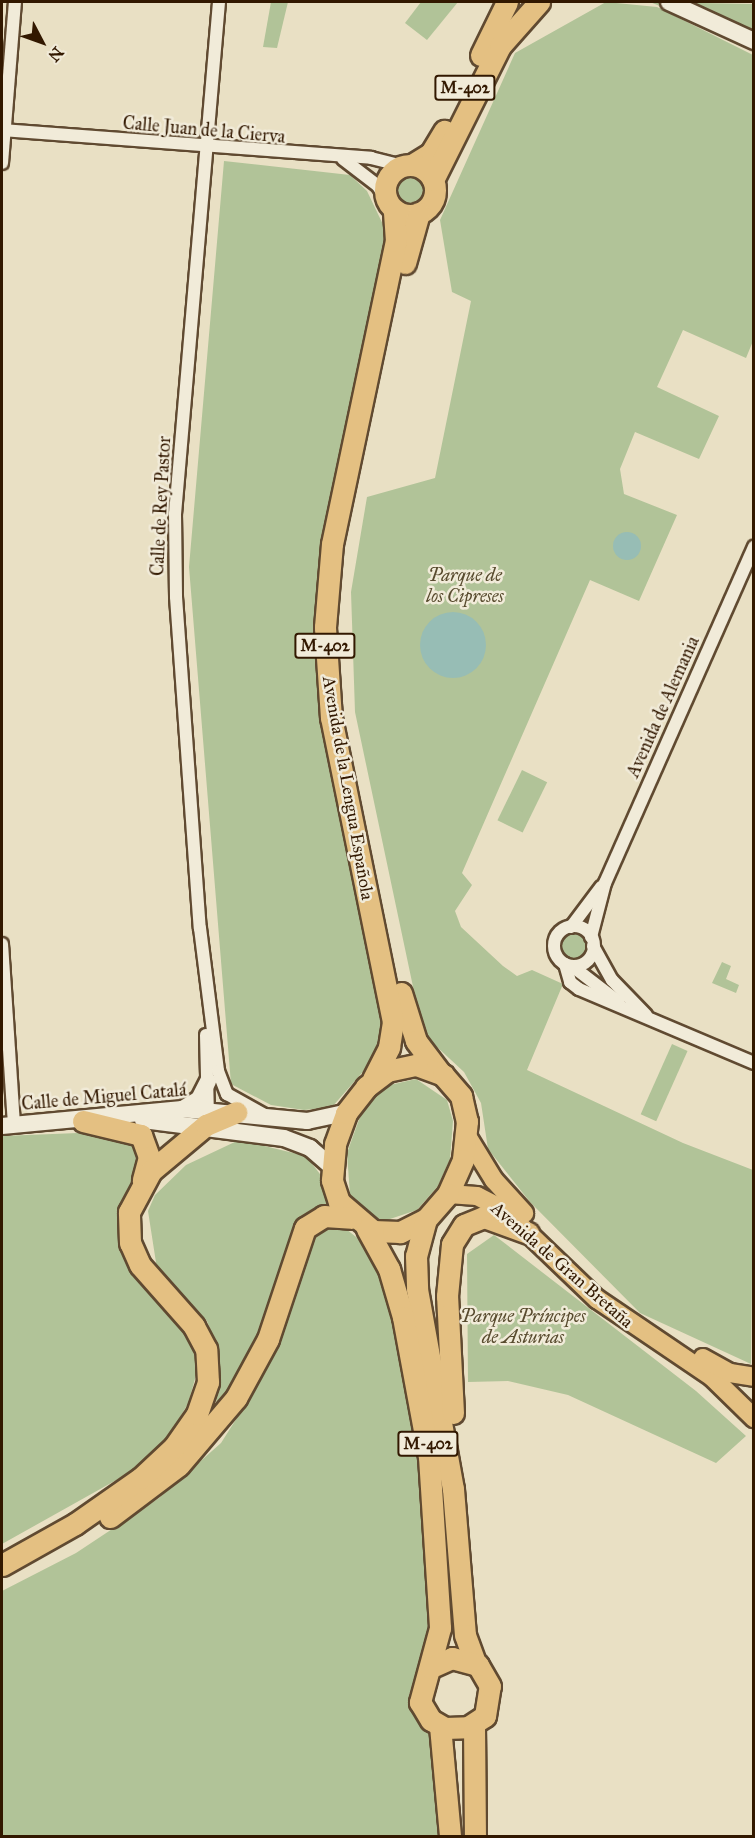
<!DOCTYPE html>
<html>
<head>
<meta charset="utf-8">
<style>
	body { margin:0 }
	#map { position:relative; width:755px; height:1838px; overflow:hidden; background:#e9e0c4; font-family:"IM FELL Great Primer",serif }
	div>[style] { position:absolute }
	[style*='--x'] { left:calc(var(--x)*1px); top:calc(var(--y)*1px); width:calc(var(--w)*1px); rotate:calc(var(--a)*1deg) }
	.green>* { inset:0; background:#b1c398; transform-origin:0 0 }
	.round { border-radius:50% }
	.water>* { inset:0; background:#97bdb5 }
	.roads { filter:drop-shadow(2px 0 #604a31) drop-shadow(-2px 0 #604a31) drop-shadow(0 2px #604a31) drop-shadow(0 -2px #604a31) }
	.street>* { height:12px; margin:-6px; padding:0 6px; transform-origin:6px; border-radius:6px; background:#f1ebd9 }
	.street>.ring { margin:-6px; padding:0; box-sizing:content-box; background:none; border:12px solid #f1ebd9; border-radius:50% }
	.secondary>* { height:16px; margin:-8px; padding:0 8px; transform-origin:8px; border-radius:8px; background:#f1ebd9 }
	.primary>* { height:18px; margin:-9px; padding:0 9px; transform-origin:9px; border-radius:9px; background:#e4c082 }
	.highway>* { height:21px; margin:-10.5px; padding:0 10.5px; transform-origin:10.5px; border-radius:10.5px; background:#e4c082 }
	.highway>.ring { margin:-10.5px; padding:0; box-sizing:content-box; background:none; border:21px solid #e4c082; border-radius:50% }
	span { translate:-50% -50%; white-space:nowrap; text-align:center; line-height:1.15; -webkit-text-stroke:5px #f1ebd9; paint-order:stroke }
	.shield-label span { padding:2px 4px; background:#f1ebd9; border:2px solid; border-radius:4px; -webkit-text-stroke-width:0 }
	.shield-label { font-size:16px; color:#321800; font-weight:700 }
	.street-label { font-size:18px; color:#321800 }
	.park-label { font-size:18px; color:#584b2e; font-style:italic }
	.frame { position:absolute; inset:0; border:3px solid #321800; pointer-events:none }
	.north { position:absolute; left:12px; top:12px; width:60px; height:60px; -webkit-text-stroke:4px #f1ebd9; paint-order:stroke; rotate:131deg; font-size:16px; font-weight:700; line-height:24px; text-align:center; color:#321800 }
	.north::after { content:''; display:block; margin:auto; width:21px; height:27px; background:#321800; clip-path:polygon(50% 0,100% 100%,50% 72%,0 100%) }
</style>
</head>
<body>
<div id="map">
	<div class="green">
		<div style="clip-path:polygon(271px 2px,288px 2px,277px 48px,263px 47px)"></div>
		<div style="clip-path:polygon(421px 2px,458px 2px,427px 40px,405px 23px)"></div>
		<div style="clip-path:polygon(606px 2px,657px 7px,753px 55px,753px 341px,746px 358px,683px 330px,657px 387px,719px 416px,699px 459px,635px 432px,620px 469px,624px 494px,677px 515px,639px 601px,590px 580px,462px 873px,472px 885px,455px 911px,461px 927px,503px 966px,517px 976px,532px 970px,563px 984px,527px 1070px,683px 1143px,753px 1170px,751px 1364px,640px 1313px,530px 1202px,488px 1149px,481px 1103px,464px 1072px,423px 1034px,355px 712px,351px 592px,367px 497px,435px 478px,471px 301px,452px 292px,440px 220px,515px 53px)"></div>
		<div style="clip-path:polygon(650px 2px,753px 4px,753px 44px)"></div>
		<div style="clip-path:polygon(224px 161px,350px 175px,367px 191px,388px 235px,318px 579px,317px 667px,322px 727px,384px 1033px,375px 1058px,332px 1107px,304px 1110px,271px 1105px,231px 1084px,189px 567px)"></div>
		<div class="round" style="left:392px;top:173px;width:36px;height:36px"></div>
		<div style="left:522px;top:770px;width:28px;height:56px;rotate:26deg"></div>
		<div class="round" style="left:562px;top:934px;width:24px;height:24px"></div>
		<div style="clip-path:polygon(722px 962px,731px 966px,726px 979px,739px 985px,736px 993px,712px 983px)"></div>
		<div style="left:672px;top:1044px;width:17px;height:77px;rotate:24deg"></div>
		<div style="clip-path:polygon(416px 1079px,447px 1100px,453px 1121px,450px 1159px,438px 1186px,417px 1210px,384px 1221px,372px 1217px,350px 1195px,347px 1153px,361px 1114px,377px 1095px,390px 1085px)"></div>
		<div style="clip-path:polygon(78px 1133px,133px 1138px,142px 1162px,120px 1216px,126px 1254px,190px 1341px,198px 1368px,188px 1404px,164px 1443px,136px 1469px,2px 1544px,2px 1136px)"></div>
		<div style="clip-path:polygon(239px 1140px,306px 1156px,323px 1178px,330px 1206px,310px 1215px,264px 1331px,216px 1413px,218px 1348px,207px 1321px,157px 1269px,148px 1211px,155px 1195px,186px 1165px)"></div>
		<div style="clip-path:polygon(326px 1224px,346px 1229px,370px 1248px,391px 1291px,428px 1494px,432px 1640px,409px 1695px,438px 1748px,443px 1836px,2px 1836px,2px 1591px,76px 1553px,159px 1498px,221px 1443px,261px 1380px,291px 1308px,302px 1245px)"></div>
		<div style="clip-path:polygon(494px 1235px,696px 1391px,746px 1436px,716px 1463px,568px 1395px,508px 1381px,468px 1382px,467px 1254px)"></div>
	</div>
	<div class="water">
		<div class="round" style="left:613px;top:532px;width:28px;height:28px"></div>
		<div class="round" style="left:420px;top:612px;width:66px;height:66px"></div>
	</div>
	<div class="roads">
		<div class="street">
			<div style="--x:219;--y:2;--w:514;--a:94.91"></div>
			<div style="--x:175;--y:514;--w:83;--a:89.3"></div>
			<div style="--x:176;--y:597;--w:332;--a:85.9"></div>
			<div style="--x:200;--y:928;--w:144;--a:82.8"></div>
			<div style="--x:218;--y:1071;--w:25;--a:69"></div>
			<div style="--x:227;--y:1094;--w:41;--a:29.1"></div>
			<div style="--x:2;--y:130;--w:370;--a:4.3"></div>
			<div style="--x:371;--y:158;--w:33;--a:14"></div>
			<div style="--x:343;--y:159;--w:44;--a:37.6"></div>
			<div style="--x:378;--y:186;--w:19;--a:58"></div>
			<div style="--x:2;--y:163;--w:162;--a:-85.4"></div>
			<div class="ring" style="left:554px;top:926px;width:28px;height:28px"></div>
			<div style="--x:571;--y:927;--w:50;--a:-53.1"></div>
			<div style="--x:591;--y:937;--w:56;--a:-75.5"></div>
			<div style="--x:605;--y:883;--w:368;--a:-66.1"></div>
			<div style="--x:2;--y:944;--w:181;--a:86.2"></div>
			<div style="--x:593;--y:946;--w:39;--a:61"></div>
			<div style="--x:612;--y:980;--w:49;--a:45.8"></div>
			<div style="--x:565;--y:964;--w:19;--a:74"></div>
			<div style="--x:570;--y:982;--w:11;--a:38"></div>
			<div style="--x:579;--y:989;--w:190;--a:22.9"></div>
			<div style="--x:572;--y:966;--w:59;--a:37.5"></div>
			<div style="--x:206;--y:1035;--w:84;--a:88.6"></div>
		</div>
		<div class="secondary">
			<div style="--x:669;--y:2;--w:94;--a:24.6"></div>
			<div style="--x:184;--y:1108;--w:17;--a:-31"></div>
			<div style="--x:199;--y:1099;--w:20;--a:-63"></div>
			<div style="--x:143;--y:1120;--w:142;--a:7.3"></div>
			<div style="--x:284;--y:1138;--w:28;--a:21"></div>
			<div style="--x:310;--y:1148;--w:29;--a:41"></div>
			<div style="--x:2;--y:1126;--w:181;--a:-5.4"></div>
			<div style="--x:182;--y:1109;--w:126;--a:5.5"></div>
			<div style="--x:307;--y:1121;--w:40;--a:-12"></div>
		</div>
		<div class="primary">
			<div style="--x:467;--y:1136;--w:52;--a:58.5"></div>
			<div style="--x:494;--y:1180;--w:45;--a:47.7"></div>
			<div style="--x:448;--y:1194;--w:29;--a:4"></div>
			<div style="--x:477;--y:1196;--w:29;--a:27"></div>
			<div style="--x:503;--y:1209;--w:130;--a:43.8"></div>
			<div style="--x:597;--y:1299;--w:139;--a:34.1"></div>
			<div style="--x:712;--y:1377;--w:59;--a:44.3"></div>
			<div style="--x:703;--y:1358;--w:31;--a:29"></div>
			<div style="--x:730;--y:1373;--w:24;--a:9"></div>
		</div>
		<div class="highway">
			<div style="--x:481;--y:55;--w:59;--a:-63.9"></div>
			<div style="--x:412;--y:165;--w:22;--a:-32"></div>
			<div style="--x:431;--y:153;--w:26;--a:-59"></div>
			<div class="ring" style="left:385px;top:165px;width:29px;height:29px"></div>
			<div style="--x:433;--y:180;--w:150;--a:-63.4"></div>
			<div style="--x:500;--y:46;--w:59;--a:-48.4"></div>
			<div style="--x:405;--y:263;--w:52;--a:-74.4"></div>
			<div style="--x:401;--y:993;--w:50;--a:72.6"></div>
			<div style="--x:416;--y:1041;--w:39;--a:53"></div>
			<div style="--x:416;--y:1065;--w:29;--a:20"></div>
			<div style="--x:443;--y:1075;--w:28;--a:49"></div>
			<div style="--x:461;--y:1096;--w:26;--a:77"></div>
			<div style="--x:467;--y:1121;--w:39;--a:96"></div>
			<div style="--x:463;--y:1160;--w:37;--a:114"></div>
			<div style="--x:448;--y:1194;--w:33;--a:131"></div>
			<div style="--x:426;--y:1219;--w:29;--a:153"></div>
			<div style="--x:400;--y:1232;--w:27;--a:-178"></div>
			<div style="--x:373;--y:1231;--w:45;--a:-139.5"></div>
			<div style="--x:339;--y:1202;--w:23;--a:-108"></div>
			<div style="--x:332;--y:1180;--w:36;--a:-85"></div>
			<div style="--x:335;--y:1144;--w:33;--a:-70"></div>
			<div style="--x:346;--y:1113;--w:33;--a:-52"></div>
			<div style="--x:366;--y:1087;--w:26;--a:-37"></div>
			<div style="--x:387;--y:1071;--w:30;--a:-12"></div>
			<div style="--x:373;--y:1079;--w:36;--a:-63"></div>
			<div style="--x:389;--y:1047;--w:25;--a:-81"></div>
			<div style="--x:393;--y:1022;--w:310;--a:-101.5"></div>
			<div style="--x:331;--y:718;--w:91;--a:-93.8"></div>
			<div style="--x:325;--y:627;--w:83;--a:-85.2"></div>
			<div style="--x:332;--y:544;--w:310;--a:-78.1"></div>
			<div style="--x:396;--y:241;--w:31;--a:-94"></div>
			<div style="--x:83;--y:1121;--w:60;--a:13.6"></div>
			<div style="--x:141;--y:1135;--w:23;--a:70"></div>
			<div style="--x:149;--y:1157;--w:24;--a:105"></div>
			<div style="--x:426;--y:1219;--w:38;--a:105"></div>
			<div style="--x:416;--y:1256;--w:33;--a:88"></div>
			<div style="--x:417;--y:1289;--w:203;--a:79.8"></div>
			<div style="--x:453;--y:1489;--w:146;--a:85.3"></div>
			<div style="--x:465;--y:1635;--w:30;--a:70"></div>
			<div style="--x:367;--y:1229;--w:46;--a:61.2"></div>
			<div style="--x:389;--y:1269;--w:50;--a:73.7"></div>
			<div style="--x:403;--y:1317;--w:142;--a:79.5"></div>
			<div style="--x:429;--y:1457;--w:171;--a:86.3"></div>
			<div style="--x:440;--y:1628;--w:77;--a:105.1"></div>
			<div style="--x:420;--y:1702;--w:21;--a:59"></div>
			<div style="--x:431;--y:1720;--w:16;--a:30"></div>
			<div style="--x:445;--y:1728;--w:23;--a:-2"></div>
			<div style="--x:468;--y:1727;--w:20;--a:-33"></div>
			<div style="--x:485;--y:1716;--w:30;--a:-81"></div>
			<div style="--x:490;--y:1686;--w:24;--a:-120"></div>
			<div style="--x:478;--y:1665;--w:27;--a:-165"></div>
			<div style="--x:452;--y:1658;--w:24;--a:156"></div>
			<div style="--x:453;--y:1413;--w:117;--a:-92.9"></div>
			<div style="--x:447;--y:1296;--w:52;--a:-84.5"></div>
			<div style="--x:452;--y:1244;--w:22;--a:-58"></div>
			<div style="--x:464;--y:1225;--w:22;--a:-22"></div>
			<div style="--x:484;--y:1217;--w:47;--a:20"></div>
			<div style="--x:110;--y:1517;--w:86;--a:-37"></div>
			<div style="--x:179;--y:1465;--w:88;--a:-49.6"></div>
			<div style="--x:236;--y:1398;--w:67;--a:-61.5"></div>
			<div style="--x:268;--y:1339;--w:117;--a:-71.6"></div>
			<div style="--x:305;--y:1228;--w:22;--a:-32"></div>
			<div style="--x:324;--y:1216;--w:27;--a:4"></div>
			<div style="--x:2;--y:1565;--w:84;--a:-29.3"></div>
			<div style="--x:75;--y:1524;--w:80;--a:-34.9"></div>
			<div style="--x:141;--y:1478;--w:45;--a:-43.2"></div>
			<div style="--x:174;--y:1447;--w:40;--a:-55.1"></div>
			<div style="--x:197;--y:1414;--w:34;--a:-71"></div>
			<div style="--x:208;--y:1382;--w:33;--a:-93"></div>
			<div style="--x:206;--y:1349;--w:26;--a:-118"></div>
			<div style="--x:194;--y:1326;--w:81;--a:-131.5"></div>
			<div style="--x:140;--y:1265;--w:24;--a:-114"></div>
			<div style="--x:130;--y:1243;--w:31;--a:-92"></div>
			<div style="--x:129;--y:1212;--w:47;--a:-61.8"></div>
			<div style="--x:151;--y:1171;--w:72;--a:-39.9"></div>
			<div style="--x:206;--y:1125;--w:33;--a:-23"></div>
			<div style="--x:474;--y:1725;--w:111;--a:89.5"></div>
			<div style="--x:440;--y:1726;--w:110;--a:84.8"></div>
		</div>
	</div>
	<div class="shield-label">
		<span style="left:465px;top:88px">M-402</span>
		<span style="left:325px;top:646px">M-402</span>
		<span style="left:428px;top:1444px">M-402</span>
	</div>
	<div class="street-label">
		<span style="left:204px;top:130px;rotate:5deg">Calle Juan de la Cierva</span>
		<span style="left:161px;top:506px;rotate:-87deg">Calle de Rey Pastor</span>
		<span style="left:663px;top:707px;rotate:-66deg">Avenida de Alemania</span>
		<span style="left:348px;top:788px;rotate:80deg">Avenida de la Lengua Española</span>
		<span style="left:104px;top:1097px;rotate:-5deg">Calle de Miguel Catalá</span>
		<span style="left:562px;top:1265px;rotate:41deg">Avenida de Gran Bretaña</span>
	</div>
	<div class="park-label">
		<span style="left:465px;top:586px">Parque de<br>los Cipreses</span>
		<span style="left:523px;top:1327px">Parque Príncipes<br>de Asturias</span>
	</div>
	<div class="frame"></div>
	<div class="north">N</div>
</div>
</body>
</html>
